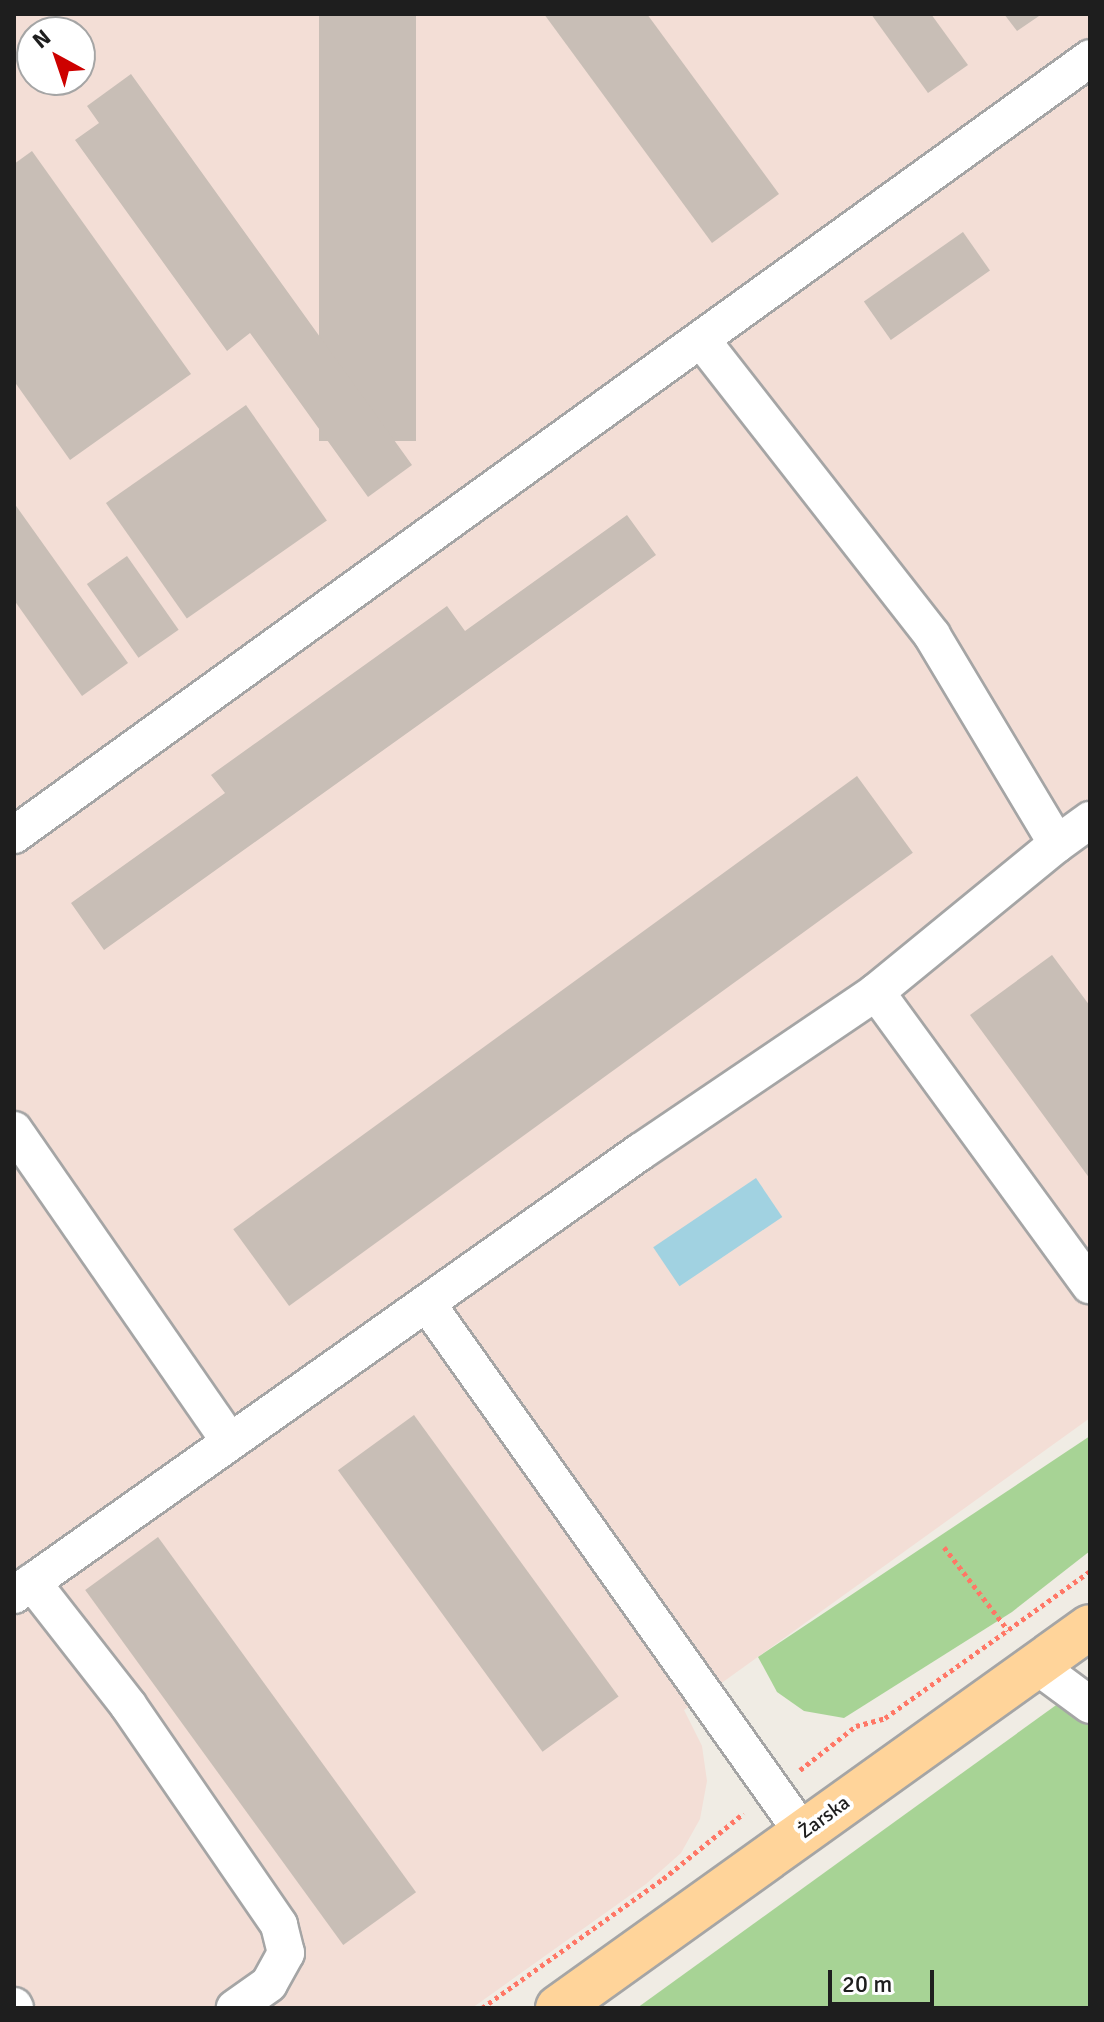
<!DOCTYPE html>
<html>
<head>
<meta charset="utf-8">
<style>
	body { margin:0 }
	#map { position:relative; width:1104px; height:2022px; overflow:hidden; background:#f0ece4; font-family:Signika,sans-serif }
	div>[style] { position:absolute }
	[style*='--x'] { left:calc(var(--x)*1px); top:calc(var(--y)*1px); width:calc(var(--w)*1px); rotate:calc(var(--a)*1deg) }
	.military>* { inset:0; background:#f3ded6 }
	.forest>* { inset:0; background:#a7d395 }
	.water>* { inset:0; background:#a1d2e1; transform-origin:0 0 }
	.building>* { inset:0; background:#c8beb6; transform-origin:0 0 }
	.path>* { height:5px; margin-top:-2.5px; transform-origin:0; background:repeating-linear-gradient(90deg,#f76 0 4px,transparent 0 8px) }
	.roads { filter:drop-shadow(2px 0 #a5a5a5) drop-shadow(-2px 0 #a5a5a5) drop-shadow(0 2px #a5a5a5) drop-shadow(0 -2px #a5a5a5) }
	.minor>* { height:36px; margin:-18px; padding:0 18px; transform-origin:18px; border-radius:18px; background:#fff }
	.major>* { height:44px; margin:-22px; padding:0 22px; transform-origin:22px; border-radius:22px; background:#ffd49a }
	span { translate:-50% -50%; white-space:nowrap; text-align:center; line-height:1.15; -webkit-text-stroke:8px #fff; paint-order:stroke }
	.street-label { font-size:20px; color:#1e1e1e }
	.frame { position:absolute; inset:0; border:16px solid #1e1e1e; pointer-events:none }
	.north { position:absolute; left:16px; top:16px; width:80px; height:80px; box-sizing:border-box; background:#fff; border:2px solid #a5a5a5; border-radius:50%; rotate:320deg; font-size:22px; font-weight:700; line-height:32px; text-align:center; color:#1e1e1e }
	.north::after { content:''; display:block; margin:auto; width:28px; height:36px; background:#cd0100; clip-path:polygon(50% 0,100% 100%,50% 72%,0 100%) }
	.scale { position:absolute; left:828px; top:1970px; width:106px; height:36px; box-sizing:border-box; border:4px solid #1e1e1e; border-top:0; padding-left:10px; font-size:24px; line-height:28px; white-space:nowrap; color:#1e1e1e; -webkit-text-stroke:6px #fff; paint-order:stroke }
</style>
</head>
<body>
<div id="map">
	<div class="military">
		<div style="clip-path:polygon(evenodd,14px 14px,1090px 14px,1090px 1418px,684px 1710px,702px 1746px,707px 1781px,700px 1819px,681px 1853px,646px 1884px,472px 2008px,14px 2008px,14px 14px,32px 32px,80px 32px,80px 80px,32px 80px,32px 32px)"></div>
	</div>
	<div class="forest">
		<div style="clip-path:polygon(1090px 1436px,1090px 1551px,1012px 1612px,844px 1718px,804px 1711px,777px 1692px,758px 1657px)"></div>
		<div style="clip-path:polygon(1059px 1703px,1090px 1726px,1090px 2008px,637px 2008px)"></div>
	</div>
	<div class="water">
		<div style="left:756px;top:1178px;width:47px;height:124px;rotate:56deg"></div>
	</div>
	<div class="building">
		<div style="left:319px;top:14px;width:97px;height:427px"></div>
		<div style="clip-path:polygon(544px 14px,647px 14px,779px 194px,712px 243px)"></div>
		<div style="clip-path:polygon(871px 14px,931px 14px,968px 65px,928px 93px)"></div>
		<div style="clip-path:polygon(1004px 14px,1042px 14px,1017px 31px)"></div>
		<div style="clip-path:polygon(131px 74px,412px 465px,368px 497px,250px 333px,227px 351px,75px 140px,99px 123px,87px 106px)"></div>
		<div style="clip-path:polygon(32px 151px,191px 374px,70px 460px,14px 381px,14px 164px)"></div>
		<div style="left:963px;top:232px;width:47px;height:121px;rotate:55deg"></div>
		<div style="left:246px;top:405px;width:141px;height:171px;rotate:55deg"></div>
		<div style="clip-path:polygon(14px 503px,128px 663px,82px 696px,14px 600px)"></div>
		<div style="clip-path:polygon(627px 515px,656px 555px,104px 950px,71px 903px,225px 793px,211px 775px,447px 606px,465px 631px)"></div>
		<div style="left:127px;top:556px;width:90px;height:49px;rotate:55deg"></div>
		<div style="left:857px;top:776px;width:95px;height:771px;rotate:54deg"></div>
		<div style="clip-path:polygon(1052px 955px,1090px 1006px,1090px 1179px,970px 1015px)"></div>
		<div style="left:414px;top:1415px;width:348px;height:94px;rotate:54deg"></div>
		<div style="left:158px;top:1537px;width:439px;height:90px;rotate:54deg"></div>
	</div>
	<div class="path">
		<div style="--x:944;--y:1547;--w:105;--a:52.4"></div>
		<div style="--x:800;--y:1770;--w:71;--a:-38.2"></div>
		<div style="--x:856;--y:1726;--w:30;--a:-15"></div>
		<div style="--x:885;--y:1718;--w:252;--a:-35.6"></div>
		<div style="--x:482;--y:2008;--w:222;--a:-35.5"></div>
		<div style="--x:663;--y:1879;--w:104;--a:-39.2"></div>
	</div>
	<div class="roads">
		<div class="minor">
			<div style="--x:14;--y:835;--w:847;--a:-35.83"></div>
			<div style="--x:1057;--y:844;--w:41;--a:-36"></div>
			<div style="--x:876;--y:992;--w:363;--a:53.9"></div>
			<div style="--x:14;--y:1130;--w:378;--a:55.3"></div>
			<div style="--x:428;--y:1305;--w:648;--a:54.62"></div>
			<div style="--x:32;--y:1582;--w:156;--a:52"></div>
			<div style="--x:128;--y:1705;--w:267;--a:55.5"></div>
			<div style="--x:279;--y:1925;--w:29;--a:76"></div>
			<div style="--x:286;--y:1953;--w:35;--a:119"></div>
			<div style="--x:269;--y:1984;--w:42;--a:144.8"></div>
			<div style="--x:14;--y:1595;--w:767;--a:-35.29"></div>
			<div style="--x:640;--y:1152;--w:285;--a:-34.1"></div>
			<div style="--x:876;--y:992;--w:234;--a:-39.3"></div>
			<div style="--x:1057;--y:844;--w:244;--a:-120.9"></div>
			<div style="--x:932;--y:635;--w:375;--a:-128"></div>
			<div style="--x:701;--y:339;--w:480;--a:-35.8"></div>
			<div style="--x:1036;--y:1665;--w:67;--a:36.5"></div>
			<div style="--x:14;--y:2006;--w:2;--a:63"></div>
		</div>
		<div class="major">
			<div style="--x:558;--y:2008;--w:654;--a:-35.61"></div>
		</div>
	</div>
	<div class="street-label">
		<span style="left:824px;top:1817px;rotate:-36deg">Żarska</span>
	</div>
	<div class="frame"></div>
	<div class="north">N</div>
	<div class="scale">20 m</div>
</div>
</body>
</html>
